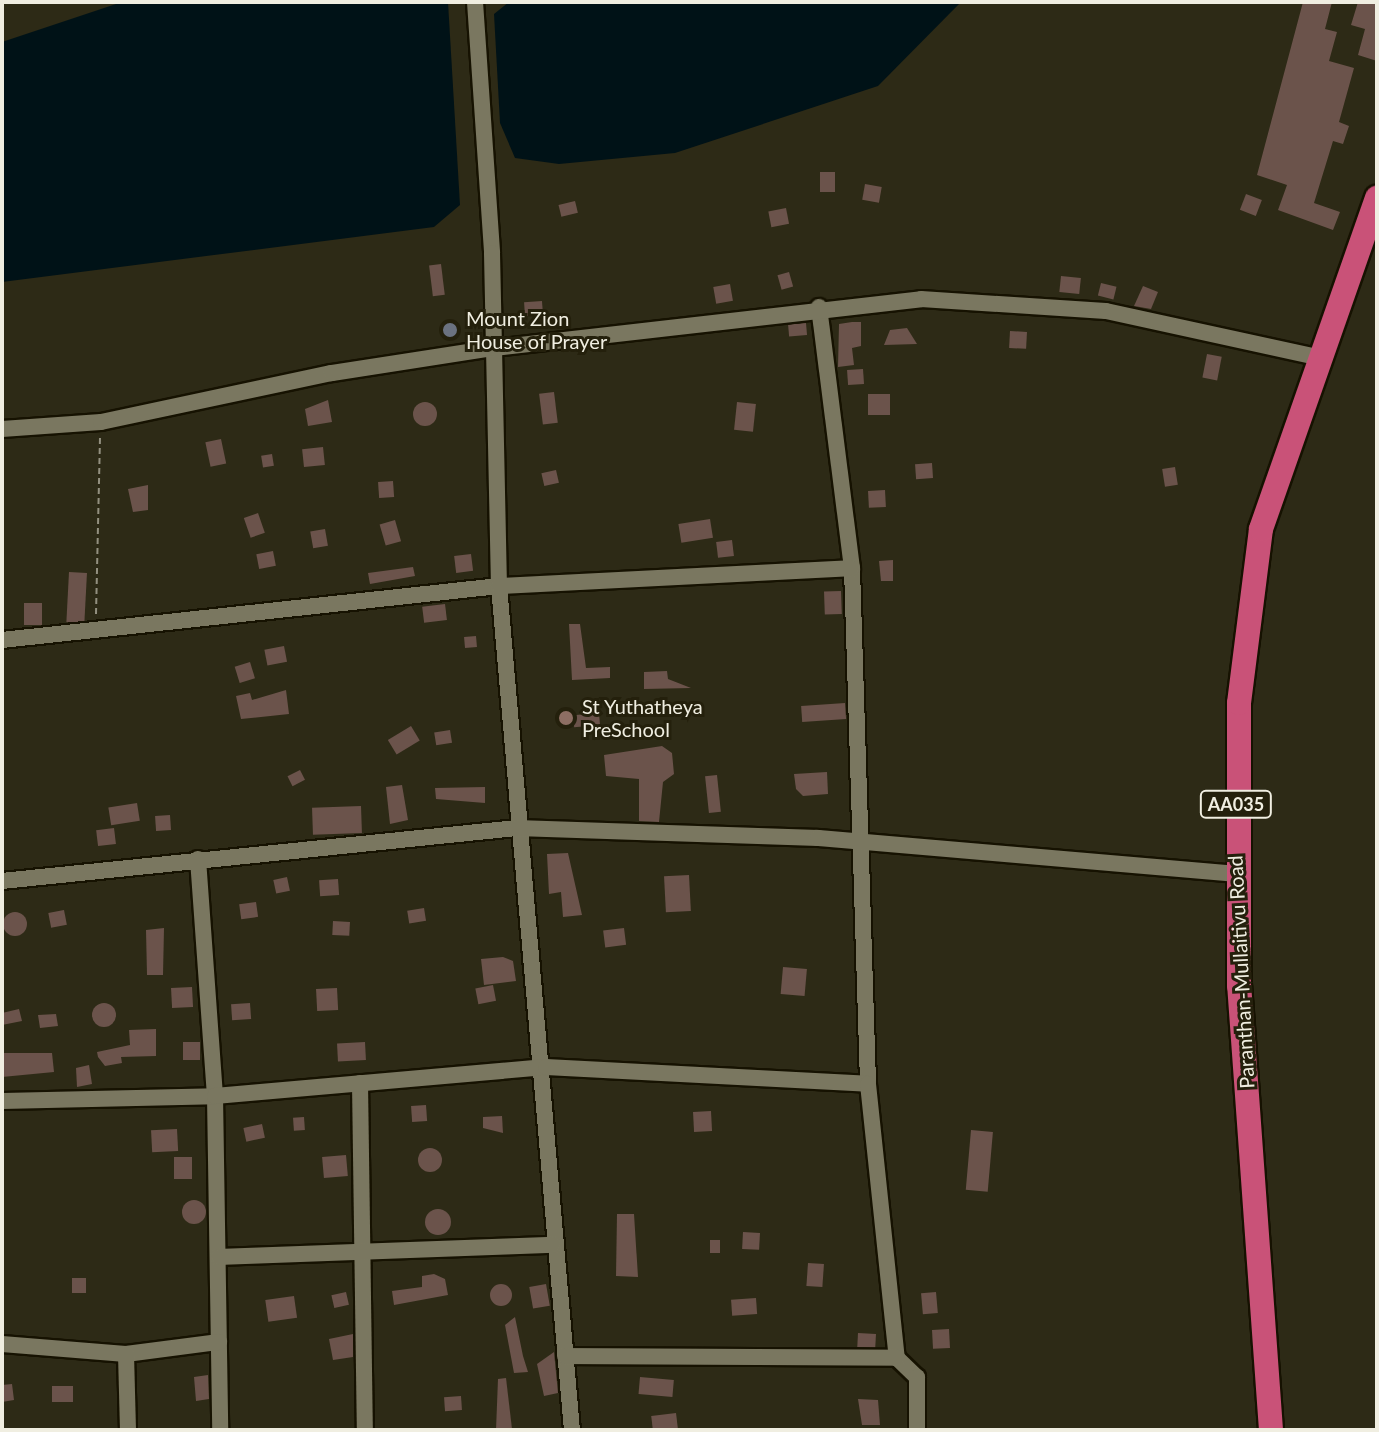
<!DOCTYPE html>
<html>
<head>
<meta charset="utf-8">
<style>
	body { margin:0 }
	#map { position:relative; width:1379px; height:1432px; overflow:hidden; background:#2d2a16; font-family:Lato,sans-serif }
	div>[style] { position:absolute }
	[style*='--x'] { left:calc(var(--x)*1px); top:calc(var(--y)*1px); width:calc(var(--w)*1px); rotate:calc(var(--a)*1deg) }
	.water>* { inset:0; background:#001217 }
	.building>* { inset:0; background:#6b534b; transform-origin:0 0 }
	.round { border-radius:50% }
	.path>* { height:2px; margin-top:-1px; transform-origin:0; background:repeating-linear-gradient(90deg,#939080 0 6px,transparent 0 10px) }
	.roads { filter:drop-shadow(2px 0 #161201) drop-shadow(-2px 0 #161201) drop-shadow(0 2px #161201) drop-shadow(0 -2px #161201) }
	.minor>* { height:16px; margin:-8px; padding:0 8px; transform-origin:8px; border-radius:8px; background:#7a7760 }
	.highway>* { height:24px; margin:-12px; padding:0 12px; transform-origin:12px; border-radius:12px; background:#c95278 }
	.dots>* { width:22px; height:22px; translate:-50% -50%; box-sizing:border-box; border:4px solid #24200c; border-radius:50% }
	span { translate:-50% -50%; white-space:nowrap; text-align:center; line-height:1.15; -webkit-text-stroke:6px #24200c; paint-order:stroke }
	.shield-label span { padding:2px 6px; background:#24200c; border:2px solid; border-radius:6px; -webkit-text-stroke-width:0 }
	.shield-label { font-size:18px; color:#f0eee1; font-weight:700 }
	.poi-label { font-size:20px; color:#f0eee1 }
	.left { translate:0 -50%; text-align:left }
	.street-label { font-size:20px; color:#f0eee1 }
	.frame { position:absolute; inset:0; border:4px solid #f0eee1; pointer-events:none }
</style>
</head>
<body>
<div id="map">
	<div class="water">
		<div style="clip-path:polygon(122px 2px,448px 2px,460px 205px,434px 227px,2px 282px,2px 42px)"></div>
		<div style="clip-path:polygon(509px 2px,961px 2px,878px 86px,675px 153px,559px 164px,515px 158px,500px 123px,494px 14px)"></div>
	</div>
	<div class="building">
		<div style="clip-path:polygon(1303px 2px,1332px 2px,1325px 29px,1337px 32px,1329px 61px,1354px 68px,1339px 122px,1349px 126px,1343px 144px,1333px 141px,1314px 203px,1340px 212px,1333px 230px,1278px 210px,1287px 185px,1257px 175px)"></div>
		<div style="clip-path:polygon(1358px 2px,1377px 4px,1377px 61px,1358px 55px,1365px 29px,1351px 25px)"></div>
		<div style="left:835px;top:172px;width:20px;height:15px;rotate:90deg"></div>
		<div style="left:865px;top:184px;width:17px;height:16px;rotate:10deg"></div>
		<div style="left:1246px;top:194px;width:17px;height:17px;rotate:21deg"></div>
		<div style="left:575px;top:201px;width:12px;height:17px;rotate:76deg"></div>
		<div style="left:786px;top:208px;width:16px;height:18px;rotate:79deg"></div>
		<div style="left:441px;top:264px;width:31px;height:12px;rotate:83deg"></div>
		<div style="left:789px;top:272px;width:15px;height:12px;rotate:74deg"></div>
		<div style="left:1061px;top:276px;width:20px;height:16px;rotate:6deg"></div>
		<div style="left:1101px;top:283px;width:16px;height:13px;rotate:14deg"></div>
		<div style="left:730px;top:284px;width:17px;height:17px;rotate:80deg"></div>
		<div style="clip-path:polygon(1143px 286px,1158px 292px,1151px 309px,1134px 306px)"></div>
		<div style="left:542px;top:301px;width:14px;height:18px;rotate:86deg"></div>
		<div style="clip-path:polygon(852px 322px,861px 322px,861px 346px,852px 348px,854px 365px,838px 367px,839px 324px)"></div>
		<div style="left:806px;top:323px;width:12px;height:18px;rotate:85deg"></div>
		<div style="clip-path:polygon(907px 328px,917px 344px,884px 345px,890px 330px)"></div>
		<div style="left:1010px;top:331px;width:17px;height:17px;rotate:3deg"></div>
		<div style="left:1207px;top:354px;width:15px;height:24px;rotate:11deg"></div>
		<div style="left:863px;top:369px;width:15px;height:16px;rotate:86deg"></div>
		<div style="left:554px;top:392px;width:31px;height:15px;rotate:83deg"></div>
		<div style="left:868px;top:394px;width:22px;height:21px"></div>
		<div style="clip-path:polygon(328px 400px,332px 422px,308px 426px,305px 409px)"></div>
		<div style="left:737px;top:402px;width:19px;height:28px;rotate:6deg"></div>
		<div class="round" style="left:413px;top:402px;width:24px;height:24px"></div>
		<div style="left:221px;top:439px;width:25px;height:16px;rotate:78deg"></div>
		<div style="left:323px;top:447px;width:18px;height:21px;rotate:84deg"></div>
		<div style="left:272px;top:454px;width:12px;height:11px;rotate:81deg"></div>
		<div style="left:932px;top:463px;width:15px;height:17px;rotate:86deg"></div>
		<div style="left:1175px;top:467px;width:18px;height:13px;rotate:81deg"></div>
		<div style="left:556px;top:470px;width:13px;height:15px;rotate:77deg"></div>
		<div style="left:393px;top:481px;width:16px;height:15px;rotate:86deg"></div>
		<div style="clip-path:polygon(148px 485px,148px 510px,133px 512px,128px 489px)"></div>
		<div style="left:885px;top:490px;width:17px;height:17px;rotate:87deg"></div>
		<div style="left:258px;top:513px;width:21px;height:15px;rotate:71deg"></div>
		<div style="left:710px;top:519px;width:19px;height:32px;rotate:81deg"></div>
		<div style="left:395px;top:520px;width:22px;height:16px;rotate:74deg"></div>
		<div style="left:325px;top:529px;width:17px;height:15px;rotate:80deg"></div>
		<div style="left:732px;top:540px;width:16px;height:16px;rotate:83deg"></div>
		<div style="left:273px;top:551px;width:15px;height:17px;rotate:79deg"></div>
		<div style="left:471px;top:554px;width:17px;height:17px;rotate:83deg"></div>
		<div style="clip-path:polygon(893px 560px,893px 581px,881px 581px,879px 561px)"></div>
		<div style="clip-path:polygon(413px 567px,415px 576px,370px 584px,368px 573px)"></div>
		<div style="left:69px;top:572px;width:18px;height:50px;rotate:3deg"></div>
		<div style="left:841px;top:591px;width:23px;height:17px;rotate:88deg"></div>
		<div style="left:24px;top:603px;width:18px;height:22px"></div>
		<div style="left:445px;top:604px;width:16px;height:23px;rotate:83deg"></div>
		<div style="clip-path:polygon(569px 624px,580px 624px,586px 668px,610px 667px,610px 678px,572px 680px)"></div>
		<div style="left:476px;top:636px;width:11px;height:12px;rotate:85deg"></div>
		<div style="left:284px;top:646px;width:16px;height:20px;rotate:79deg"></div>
		<div style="left:250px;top:662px;width:17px;height:16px;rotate:73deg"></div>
		<div style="clip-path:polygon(667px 671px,668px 679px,691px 688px,644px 689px,644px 672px)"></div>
		<div style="clip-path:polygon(286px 690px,289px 714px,241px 719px,236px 696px,250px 693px,252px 700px)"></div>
		<div style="left:845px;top:703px;width:16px;height:44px;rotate:86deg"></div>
		<div style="left:599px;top:713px;width:12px;height:26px;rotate:85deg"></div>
		<div style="left:411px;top:726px;width:17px;height:27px;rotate:59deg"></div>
		<div style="left:450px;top:730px;width:13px;height:16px;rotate:81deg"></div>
		<div style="clip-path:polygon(662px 746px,672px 753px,674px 774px,663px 782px,659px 822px,639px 821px,639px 779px,606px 776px,604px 755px)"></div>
		<div style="left:300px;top:770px;width:11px;height:14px;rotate:63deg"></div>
		<div style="clip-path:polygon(827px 772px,828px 794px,803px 796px,796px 789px,794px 774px)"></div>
		<div style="left:717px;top:775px;width:37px;height:12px;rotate:84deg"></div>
		<div style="clip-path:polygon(402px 785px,408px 820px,390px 824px,386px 787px)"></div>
		<div style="clip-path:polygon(485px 787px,485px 803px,436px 799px,435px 788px)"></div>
		<div style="left:137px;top:803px;width:18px;height:29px;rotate:81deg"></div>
		<div style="left:361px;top:806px;width:27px;height:49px;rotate:88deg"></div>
		<div style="left:170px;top:815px;width:15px;height:15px;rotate:86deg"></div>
		<div style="left:114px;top:828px;width:16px;height:18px;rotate:83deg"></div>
		<div style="clip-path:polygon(568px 853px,582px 915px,563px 917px,561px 892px,549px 894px,547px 854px)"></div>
		<div style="left:689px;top:875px;width:36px;height:25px;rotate:87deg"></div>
		<div style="left:287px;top:877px;width:14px;height:14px;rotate:78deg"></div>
		<div style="left:338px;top:879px;width:16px;height:19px;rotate:86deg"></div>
		<div style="left:256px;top:902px;width:15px;height:17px;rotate:82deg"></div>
		<div style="left:424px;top:908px;width:13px;height:17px;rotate:81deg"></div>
		<div style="left:64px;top:910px;width:15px;height:16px;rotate:79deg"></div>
		<div class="round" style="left:3px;top:912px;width:24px;height:24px"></div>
		<div style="left:333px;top:921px;width:17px;height:14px;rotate:3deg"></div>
		<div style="clip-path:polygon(164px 928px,163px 975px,147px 975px,146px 930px)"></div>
		<div style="left:624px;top:928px;width:17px;height:21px;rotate:83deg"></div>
		<div style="clip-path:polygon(503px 957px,513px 961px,516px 981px,484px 985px,481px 959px)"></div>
		<div style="left:783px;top:967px;width:24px;height:27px;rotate:5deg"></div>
		<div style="left:493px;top:985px;width:16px;height:18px;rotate:79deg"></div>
		<div style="left:192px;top:987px;width:20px;height:21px;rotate:87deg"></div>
		<div style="left:337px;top:988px;width:22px;height:21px;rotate:87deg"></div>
		<div class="round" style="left:92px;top:1003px;width:24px;height:24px"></div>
		<div style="left:250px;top:1003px;width:16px;height:19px;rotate:86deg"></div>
		<div style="clip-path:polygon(19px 1009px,22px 1021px,2px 1025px,2px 1013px)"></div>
		<div style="clip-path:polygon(56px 1014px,58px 1026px,40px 1028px,38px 1015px)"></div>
		<div style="clip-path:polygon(156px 1029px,156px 1056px,121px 1057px,122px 1063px,105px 1066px,98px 1057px,97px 1052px,130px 1045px,129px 1030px)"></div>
		<div style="left:183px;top:1042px;width:17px;height:18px"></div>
		<div style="left:365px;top:1042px;width:18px;height:28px;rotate:87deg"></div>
		<div style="clip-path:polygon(2px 1053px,52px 1053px,54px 1072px,2px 1077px)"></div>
		<div style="clip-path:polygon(89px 1065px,92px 1084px,77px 1087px,76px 1068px)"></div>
		<div style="left:426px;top:1105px;width:16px;height:15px;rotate:86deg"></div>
		<div style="left:711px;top:1111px;width:20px;height:18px;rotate:87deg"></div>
		<div style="clip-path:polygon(502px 1116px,503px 1133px,483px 1128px,483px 1117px)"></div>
		<div style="left:304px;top:1117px;width:13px;height:11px;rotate:86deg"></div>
		<div style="left:262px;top:1124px;width:14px;height:19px;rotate:78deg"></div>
		<div style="left:177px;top:1129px;width:22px;height:26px;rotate:87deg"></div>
		<div style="left:971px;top:1130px;width:22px;height:60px;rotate:5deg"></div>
		<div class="round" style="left:418px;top:1148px;width:24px;height:24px"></div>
		<div style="left:346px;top:1155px;width:21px;height:24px;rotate:85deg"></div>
		<div style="left:174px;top:1157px;width:18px;height:22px"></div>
		<div class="round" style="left:182px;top:1200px;width:24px;height:24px"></div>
		<div class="round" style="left:425px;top:1209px;width:26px;height:26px"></div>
		<div style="clip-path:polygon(617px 1214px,634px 1214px,638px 1277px,616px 1276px)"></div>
		<div style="left:743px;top:1232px;width:17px;height:17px;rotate:3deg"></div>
		<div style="left:710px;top:1240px;width:10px;height:13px"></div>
		<div style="left:808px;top:1263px;width:16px;height:23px;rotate:4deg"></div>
		<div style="clip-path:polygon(434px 1274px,445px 1279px,448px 1295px,394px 1305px,392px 1291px,422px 1287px,422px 1276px)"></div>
		<div style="left:72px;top:1278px;width:14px;height:15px"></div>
		<div style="left:546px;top:1284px;width:22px;height:17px;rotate:80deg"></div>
		<div class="round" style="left:490px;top:1284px;width:22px;height:22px"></div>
		<div style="left:346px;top:1292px;width:13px;height:15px;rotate:77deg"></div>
		<div style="left:936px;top:1292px;width:21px;height:15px;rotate:85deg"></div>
		<div style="left:294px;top:1296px;width:22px;height:29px;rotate:82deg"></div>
		<div style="left:756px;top:1298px;width:16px;height:25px;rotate:86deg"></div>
		<div style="clip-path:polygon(515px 1317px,523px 1356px,528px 1372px,514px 1373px,505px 1325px)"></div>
		<div style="left:949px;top:1329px;width:19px;height:17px;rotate:87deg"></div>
		<div style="left:858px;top:1333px;width:18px;height:14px;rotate:3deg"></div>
		<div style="clip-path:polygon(353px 1334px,353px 1357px,333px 1360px,329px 1339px)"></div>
		<div style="clip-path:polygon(554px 1352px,558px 1393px,544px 1396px,537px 1364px)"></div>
		<div style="clip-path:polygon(208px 1375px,209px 1399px,196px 1401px,194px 1377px)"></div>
		<div style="left:640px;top:1377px;width:34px;height:17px;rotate:5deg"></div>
		<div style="clip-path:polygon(506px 1378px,512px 1429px,496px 1430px,498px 1379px)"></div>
		<div style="clip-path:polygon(12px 1384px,14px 1400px,2px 1402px,2px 1385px)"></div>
		<div style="left:52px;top:1386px;width:21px;height:16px"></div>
		<div style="left:461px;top:1396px;width:14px;height:17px;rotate:86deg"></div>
		<div style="clip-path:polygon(858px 1399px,878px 1400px,880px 1425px,862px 1425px)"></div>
		<div style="left:676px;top:1413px;width:16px;height:25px;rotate:83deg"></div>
	</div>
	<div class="path">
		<div style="--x:96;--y:614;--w:178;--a:-88.7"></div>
	</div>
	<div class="roads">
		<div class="minor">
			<div style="--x:475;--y:2;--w:252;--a:86.1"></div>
			<div style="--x:492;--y:253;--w:333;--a:88.8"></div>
			<div style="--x:499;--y:586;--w:847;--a:85.06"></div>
			<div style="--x:819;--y:307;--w:263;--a:82.8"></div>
			<div style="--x:852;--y:568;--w:516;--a:88.22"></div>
			<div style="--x:2;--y:429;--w:99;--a:-4"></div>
			<div style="--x:101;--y:422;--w:236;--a:-12"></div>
			<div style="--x:332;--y:373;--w:164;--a:-8.8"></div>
			<div style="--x:494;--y:348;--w:430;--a:-6.5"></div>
			<div style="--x:921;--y:299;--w:185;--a:3.7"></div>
			<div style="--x:1106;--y:311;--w:221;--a:12.3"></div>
			<div style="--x:2;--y:640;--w:500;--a:-6.2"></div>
			<div style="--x:499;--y:586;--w:353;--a:-2.9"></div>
			<div style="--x:198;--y:859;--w:238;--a:85.9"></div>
			<div style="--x:215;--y:1096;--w:334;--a:89.1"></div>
			<div style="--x:2;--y:881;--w:518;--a:-5.88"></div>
			<div style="--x:517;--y:828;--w:301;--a:1.9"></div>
			<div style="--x:818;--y:838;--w:419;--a:4.9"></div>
			<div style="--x:360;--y:1083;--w:347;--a:89.2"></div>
			<div style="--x:2;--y:1101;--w:213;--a:-1.3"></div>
			<div style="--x:215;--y:1096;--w:332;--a:-5"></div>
			<div style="--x:546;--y:1067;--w:322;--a:3"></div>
			<div style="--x:868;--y:1084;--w:276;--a:84"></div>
			<div style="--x:897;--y:1358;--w:28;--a:44"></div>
			<div style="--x:917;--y:1377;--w:53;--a:90"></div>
			<div style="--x:219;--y:1257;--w:334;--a:-2.1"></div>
			<div style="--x:2;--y:1344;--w:124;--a:4.6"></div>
			<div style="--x:126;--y:1354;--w:94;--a:-7.4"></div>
			<div style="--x:126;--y:1354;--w:76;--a:88.5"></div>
			<div style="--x:565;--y:1356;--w:332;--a:0.3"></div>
		</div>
		<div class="highway">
			<div style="--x:1271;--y:1430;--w:445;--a:-94.1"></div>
			<div style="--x:1239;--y:986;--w:283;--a:-90"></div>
			<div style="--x:1239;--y:703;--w:175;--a:-82.8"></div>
			<div style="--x:1261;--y:529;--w:351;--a:-70.7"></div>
		</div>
	</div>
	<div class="dots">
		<div style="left:450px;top:330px;background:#6b7280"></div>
		<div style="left:566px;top:718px;background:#8d6e63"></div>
	</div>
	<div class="shield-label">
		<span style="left:1236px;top:804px">AA035</span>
	</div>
	<div class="poi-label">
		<span class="left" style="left:466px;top:330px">Mount Zion<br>House of Prayer</span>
		<span class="left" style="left:582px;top:718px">St Yuthatheya<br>PreSchool</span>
	</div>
	<div class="street-label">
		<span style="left:1241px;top:972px;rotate:-93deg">Paranthan-Mullaitivu Road</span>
	</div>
	<div class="frame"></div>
</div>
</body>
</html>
